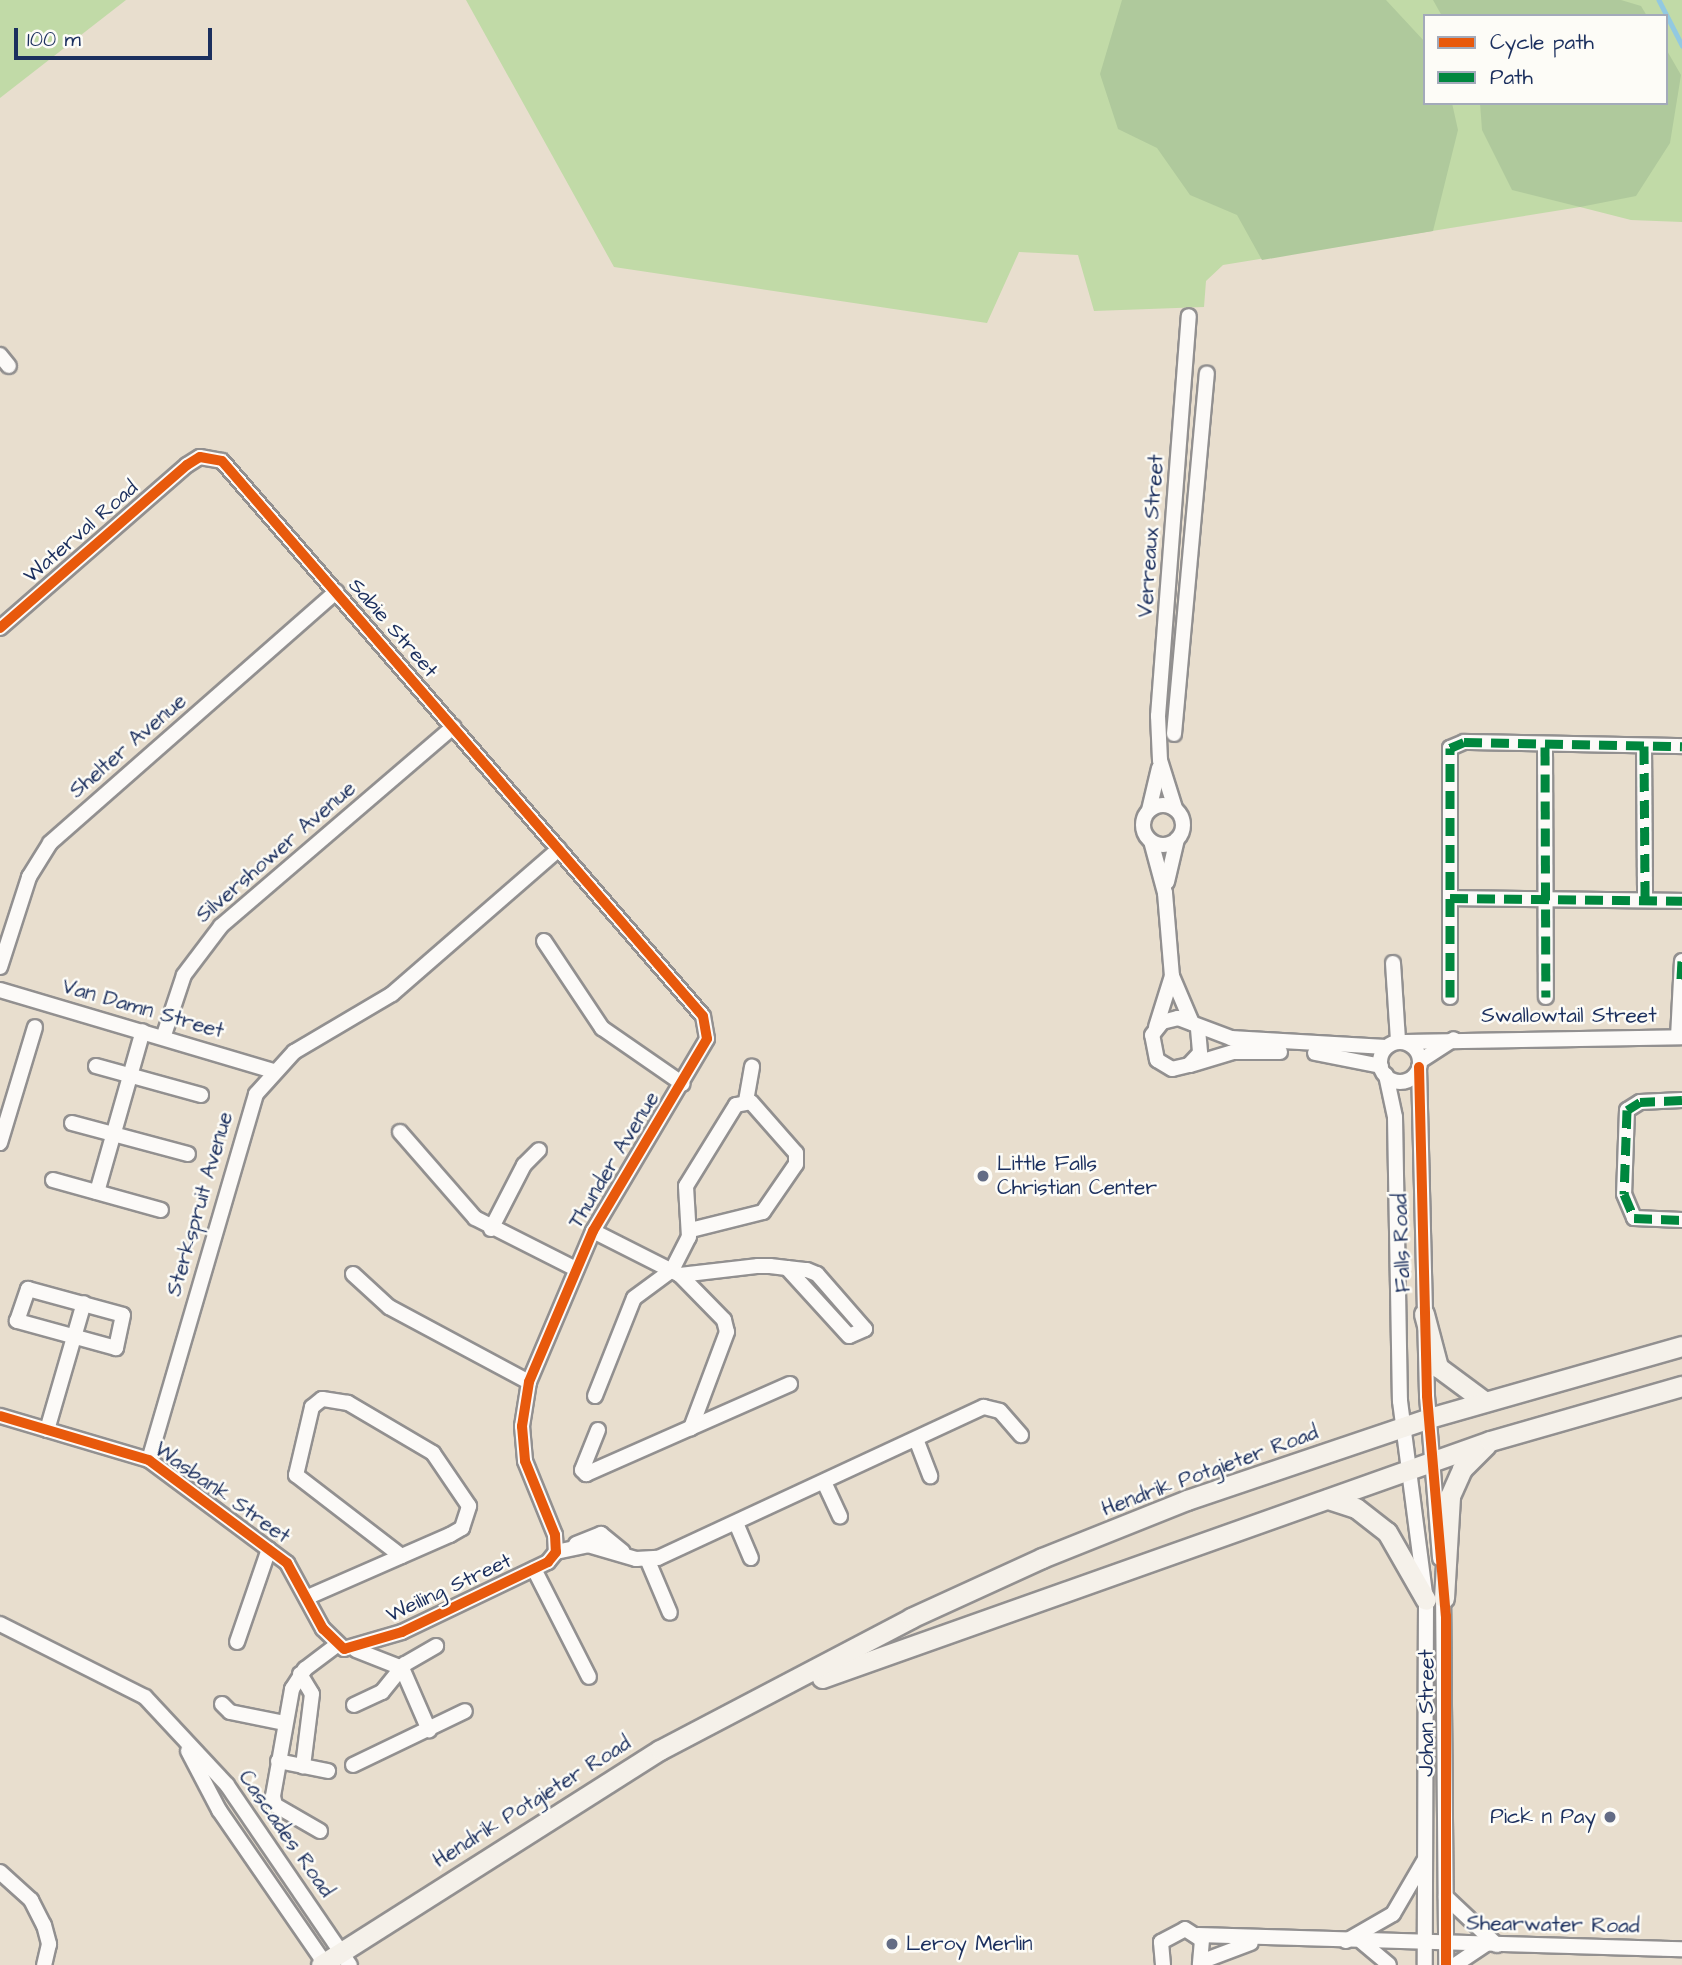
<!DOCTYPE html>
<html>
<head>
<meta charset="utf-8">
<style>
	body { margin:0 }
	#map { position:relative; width:1682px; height:1965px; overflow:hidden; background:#e8dece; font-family:"Architects Daughter",sans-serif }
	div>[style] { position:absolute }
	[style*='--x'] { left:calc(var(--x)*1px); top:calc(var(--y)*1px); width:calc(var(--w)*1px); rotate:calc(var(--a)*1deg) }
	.green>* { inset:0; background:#c1daa7 }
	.forest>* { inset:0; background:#afc99c }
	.stream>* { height:4.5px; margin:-2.25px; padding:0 2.25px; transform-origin:2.25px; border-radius:2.25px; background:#92c9e1 }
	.roads { filter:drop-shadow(2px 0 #929090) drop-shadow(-2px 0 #929090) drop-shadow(0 2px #929090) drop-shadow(0 -2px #929090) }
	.street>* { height:14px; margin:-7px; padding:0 7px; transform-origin:7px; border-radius:7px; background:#fcfaf8 }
	.street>.ring { margin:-7px; padding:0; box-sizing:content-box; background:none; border:14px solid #fcfaf8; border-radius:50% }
	.secondary>* { height:19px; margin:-9.5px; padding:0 9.5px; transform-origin:9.5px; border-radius:9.5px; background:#f5f1ea }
	.quiet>* { height:9px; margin-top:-4.5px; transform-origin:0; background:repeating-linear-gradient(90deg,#00873e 0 18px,transparent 0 27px) }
	.cycleway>* { height:10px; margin:-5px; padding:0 5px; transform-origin:5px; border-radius:5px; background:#e8590c }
	.dots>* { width:19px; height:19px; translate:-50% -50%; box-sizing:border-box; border:4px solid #fdfcf7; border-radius:50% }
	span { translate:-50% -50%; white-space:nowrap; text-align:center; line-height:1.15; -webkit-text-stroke:5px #fdfcf7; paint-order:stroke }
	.street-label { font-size:21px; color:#1b2f5e }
	.poi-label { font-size:21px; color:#1b2f5e }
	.left { translate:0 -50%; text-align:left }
	.right { translate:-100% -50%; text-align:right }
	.legend { position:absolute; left:1423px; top:14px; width:245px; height:91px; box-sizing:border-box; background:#fdfcf7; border:2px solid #a3aaba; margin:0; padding:9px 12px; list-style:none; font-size:21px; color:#1b2f5e }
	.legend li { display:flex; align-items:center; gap:14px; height:35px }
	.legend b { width:35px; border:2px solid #a3aaba }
	.scale { position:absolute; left:14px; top:28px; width:198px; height:32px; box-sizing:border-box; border:4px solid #1b2f5e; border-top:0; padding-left:9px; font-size:21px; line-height:24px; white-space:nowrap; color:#1b2f5e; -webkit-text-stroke:5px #fdfcf7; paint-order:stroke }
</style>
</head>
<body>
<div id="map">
	<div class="green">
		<div style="clip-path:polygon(0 0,126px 0,0 98px)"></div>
		<div style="clip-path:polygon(evenodd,466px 0,1682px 0,1682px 222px,1631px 220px,1580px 207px,1223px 265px,1206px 281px,1204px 307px,1094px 311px,1078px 255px,1019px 252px,987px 323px,614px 267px,466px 0,1425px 16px,1666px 16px,1666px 103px,1425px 103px,1425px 16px)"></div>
	</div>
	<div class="forest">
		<div style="clip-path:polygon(1122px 0,1386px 0,1425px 42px,1425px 103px,1452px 103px,1458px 130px,1433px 231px,1262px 260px,1237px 215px,1190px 195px,1157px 148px,1118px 129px,1100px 74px)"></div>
		<div style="clip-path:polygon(1433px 0,1621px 0,1641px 6px,1647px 16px,1442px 16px)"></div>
		<div style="clip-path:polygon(1666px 49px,1681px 75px,1670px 143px,1636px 196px,1580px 207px,1512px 190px,1482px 130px,1480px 103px,1666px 103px)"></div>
	</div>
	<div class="stream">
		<div style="--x:1659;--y:0;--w:51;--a:62.9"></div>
	</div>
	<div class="roads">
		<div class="street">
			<div style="--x:0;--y:355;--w:14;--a:51"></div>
			<div style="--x:0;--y:628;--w:248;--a:-41.1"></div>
			<div style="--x:187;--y:465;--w:15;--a:-32"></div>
			<div style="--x:200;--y:457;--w:22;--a:10"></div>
			<div style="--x:222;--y:461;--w:734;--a:49.09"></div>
			<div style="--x:703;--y:1016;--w:23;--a:80"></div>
			<div style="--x:707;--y:1039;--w:223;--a:120.7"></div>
			<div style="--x:593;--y:1231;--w:164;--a:113"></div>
			<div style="--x:529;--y:1382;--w:45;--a:99"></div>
			<div style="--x:522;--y:1426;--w:35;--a:85"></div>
			<div style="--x:525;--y:1461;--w:80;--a:67.9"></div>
			<div style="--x:555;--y:1535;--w:17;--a:87"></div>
			<div style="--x:556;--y:1552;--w:13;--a:129"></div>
			<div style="--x:548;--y:1562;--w:162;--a:154.4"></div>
			<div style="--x:402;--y:1632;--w:60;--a:163.7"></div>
			<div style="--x:344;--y:1649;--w:29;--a:-136"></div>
			<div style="--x:323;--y:1629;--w:75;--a:-118.6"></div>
			<div style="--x:287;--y:1563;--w:172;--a:-143.3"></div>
			<div style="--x:149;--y:1460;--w:155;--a:-163.5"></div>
			<div style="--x:1174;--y:734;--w:362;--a:-84.8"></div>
			<div style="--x:1644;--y:746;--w:154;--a:89.6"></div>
			<div style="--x:1545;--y:747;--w:250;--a:89.8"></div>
			<div class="ring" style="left:1143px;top:805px;width:26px;height:26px"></div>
			<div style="--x:1175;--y:808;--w:50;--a:-107.4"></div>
			<div style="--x:1160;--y:760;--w:44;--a:-92.6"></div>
			<div style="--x:1158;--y:716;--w:401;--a:-85.6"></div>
			<div style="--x:1149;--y:810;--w:43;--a:-76.6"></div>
			<div style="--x:1151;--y:841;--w:54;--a:74.9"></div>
			<div style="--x:1165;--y:893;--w:83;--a:85.2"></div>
			<div style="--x:1172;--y:976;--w:51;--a:66.9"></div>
			<div style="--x:1167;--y:882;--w:44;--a:-76.9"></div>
			<div style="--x:1450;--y:898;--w:232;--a:0.7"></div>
			<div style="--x:544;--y:941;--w:105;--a:56.3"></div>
			<div style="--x:602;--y:1028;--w:98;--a:34.7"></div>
			<div style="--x:1393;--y:963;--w:78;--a:86.3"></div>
			<div style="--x:0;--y:967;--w:95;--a:-72.1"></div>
			<div style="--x:29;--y:877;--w:40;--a:-58"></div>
			<div style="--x:50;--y:843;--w:381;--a:-41.3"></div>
			<div style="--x:0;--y:990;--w:285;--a:16.5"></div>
			<div style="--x:1450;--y:997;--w:249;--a:-90"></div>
			<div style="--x:1450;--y:748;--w:15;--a:-23"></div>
			<div style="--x:1464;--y:742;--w:218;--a:1.1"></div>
			<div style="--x:1156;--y:1027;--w:53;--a:-72.6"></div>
			<div style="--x:1198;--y:1029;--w:24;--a:85"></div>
			<div style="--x:1200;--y:1053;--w:16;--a:133"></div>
			<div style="--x:1189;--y:1065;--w:17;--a:167"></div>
			<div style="--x:1172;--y:1069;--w:17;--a:-149"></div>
			<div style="--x:1157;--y:1060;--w:25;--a:-101"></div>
			<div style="--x:1152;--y:1035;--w:16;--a:-52"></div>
			<div style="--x:1162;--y:1022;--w:16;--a:-14"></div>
			<div style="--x:1178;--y:1018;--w:57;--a:20.7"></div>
			<div style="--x:1231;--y:1038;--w:155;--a:3.3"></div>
			<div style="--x:164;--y:1035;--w:63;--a:-71.6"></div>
			<div style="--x:184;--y:975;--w:61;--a:-52.9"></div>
			<div style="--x:221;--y:926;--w:306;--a:-40.6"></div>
			<div style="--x:1678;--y:1037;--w:76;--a:-87"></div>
			<div class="ring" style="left:1380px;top:1042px;width:26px;height:26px"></div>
			<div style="--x:1405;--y:1042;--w:277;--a:-1"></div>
			<div style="--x:1315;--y:1053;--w:67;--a:11.1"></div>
			<div style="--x:1420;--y:1061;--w:40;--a:-32.9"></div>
			<div style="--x:1190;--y:1065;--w:45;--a:-16.8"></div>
			<div style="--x:1233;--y:1052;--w:47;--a:0"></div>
			<div style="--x:96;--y:1066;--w:109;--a:15.4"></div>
			<div style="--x:1419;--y:1067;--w:329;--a:88.6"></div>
			<div style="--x:1427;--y:1396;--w:163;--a:85.4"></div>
			<div style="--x:1386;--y:1075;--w:43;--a:77.9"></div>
			<div style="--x:1395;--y:1117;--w:284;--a:89"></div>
			<div style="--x:1400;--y:1401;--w:201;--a:82.6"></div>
			<div style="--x:1426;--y:1600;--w:365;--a:90.2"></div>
			<div style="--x:1682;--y:1100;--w:42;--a:177.3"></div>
			<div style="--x:1640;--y:1102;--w:15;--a:148"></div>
			<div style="--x:1627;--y:1110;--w:84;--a:92"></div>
			<div style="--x:1624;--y:1194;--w:26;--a:67"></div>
			<div style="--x:1634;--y:1218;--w:48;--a:2.4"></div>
			<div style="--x:746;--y:1101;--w:35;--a:-80"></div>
			<div style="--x:72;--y:1123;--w:120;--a:15"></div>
			<div style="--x:400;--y:1132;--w:114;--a:48.9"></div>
			<div style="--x:475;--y:1218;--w:113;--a:26.8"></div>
			<div style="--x:0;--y:1143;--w:121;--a:-73.2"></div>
			<div style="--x:53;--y:1180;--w:112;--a:15.5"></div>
			<div style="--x:97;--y:1192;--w:167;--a:-74.1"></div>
			<div style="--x:491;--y:1229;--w:72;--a:-62.7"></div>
			<div style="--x:524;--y:1165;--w:21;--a:-45"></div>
			<div style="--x:593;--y:1231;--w:97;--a:26.8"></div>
			<div style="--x:680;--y:1275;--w:79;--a:-6.6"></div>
			<div style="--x:758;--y:1266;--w:12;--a:0"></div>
			<div style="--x:770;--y:1266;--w:17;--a:7"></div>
			<div style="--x:787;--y:1268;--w:20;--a:6"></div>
			<div style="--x:807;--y:1270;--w:11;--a:22"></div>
			<div style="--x:817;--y:1274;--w:73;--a:48.9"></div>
			<div style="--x:865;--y:1329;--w:17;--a:156"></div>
			<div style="--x:849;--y:1336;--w:92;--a:-132.4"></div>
			<div style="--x:353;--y:1274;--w:49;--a:42.5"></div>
			<div style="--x:389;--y:1307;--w:159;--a:28.2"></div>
			<div style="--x:680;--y:1275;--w:63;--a:45.6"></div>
			<div style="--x:724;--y:1320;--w:12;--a:76"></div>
			<div style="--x:727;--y:1332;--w:103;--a:110.6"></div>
			<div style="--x:28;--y:1289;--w:98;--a:15.3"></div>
			<div style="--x:123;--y:1315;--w:34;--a:102"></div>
			<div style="--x:116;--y:1348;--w:103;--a:-164.7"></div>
			<div style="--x:17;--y:1321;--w:34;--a:-71"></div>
			<div style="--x:595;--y:1396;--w:105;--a:-68.3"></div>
			<div style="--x:634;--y:1298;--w:47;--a:-36.4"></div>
			<div style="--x:672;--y:1270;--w:37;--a:-63"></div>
			<div style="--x:689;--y:1237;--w:51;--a:-93.4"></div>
			<div style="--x:686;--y:1186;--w:95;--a:-58.3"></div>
			<div style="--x:736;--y:1105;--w:15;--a:-11"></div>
			<div style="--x:751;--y:1102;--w:68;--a:48.6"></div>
			<div style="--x:796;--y:1153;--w:11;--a:90"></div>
			<div style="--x:796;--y:1164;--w:58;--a:124.5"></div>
			<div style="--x:763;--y:1212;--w:74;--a:166"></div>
			<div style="--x:47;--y:1430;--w:132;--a:-73.8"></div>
			<div style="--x:598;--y:1430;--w:43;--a:111.8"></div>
			<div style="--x:582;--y:1470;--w:6;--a:45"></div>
			<div style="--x:586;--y:1474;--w:223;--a:-23.8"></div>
			<div style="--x:916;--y:1439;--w:40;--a:69"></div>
			<div style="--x:149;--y:1460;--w:381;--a:-73.7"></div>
			<div style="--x:256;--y:1094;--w:57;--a:-47.9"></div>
			<div style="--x:294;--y:1052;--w:114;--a:-30.6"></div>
			<div style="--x:392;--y:994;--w:221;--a:-41"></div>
			<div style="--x:824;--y:1482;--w:38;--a:65"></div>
			<div style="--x:736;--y:1523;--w:38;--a:67"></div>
			<div style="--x:576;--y:1544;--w:27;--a:-22"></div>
			<div style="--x:601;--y:1534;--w:28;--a:39"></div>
			<div style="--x:556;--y:1552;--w:33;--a:-12"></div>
			<div style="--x:588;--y:1545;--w:50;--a:16.3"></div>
			<div style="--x:636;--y:1559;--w:22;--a:-3"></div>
			<div style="--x:658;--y:1558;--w:359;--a:-24.9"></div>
			<div style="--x:984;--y:1407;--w:16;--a:14"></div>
			<div style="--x:1000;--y:1411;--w:32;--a:49"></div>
			<div style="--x:648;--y:1561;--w:56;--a:67.1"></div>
			<div style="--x:534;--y:1569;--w:121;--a:63"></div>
			<div style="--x:1443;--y:1589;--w:376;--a:89.5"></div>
			<div style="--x:308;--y:1597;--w:155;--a:-23.6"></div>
			<div style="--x:450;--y:1535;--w:14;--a:-30"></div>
			<div style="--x:462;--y:1528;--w:23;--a:-72"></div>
			<div style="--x:469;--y:1506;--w:64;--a:-124.2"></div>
			<div style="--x:433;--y:1453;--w:99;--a:-149.5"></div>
			<div style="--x:348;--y:1403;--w:26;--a:-171"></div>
			<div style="--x:322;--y:1399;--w:13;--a:141"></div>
			<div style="--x:312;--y:1407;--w:70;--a:103.2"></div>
			<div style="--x:296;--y:1475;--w:133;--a:37.6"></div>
			<div style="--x:0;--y:1624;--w:162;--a:26.7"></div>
			<div style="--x:145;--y:1697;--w:120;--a:47"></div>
			<div style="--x:227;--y:1785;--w:218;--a:55.7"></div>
			<div style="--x:237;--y:1642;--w:98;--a:-71"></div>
			<div style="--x:356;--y:1650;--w:49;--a:21.4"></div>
			<div style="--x:402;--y:1668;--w:68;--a:66.5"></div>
			<div style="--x:300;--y:1674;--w:23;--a:59"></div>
			<div style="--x:312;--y:1694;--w:73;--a:97.1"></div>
			<div style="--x:222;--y:1704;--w:11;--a:45"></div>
			<div style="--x:230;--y:1712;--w:55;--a:11.5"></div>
			<div style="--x:354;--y:1705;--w:31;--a:-25"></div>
			<div style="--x:382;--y:1692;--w:36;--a:-51"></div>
			<div style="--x:405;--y:1664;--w:36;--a:-30"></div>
			<div style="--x:188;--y:1751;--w:67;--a:62.3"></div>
			<div style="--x:219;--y:1810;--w:188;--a:55.4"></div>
			<div style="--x:278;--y:1761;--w:51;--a:11.3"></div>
			<div style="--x:353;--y:1765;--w:124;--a:-25.7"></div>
			<div style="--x:320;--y:1831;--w:52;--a:-150"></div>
			<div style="--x:275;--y:1805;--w:9;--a:-103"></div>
			<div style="--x:273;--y:1796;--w:109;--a:-79.9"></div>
			<div style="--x:292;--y:1689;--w:24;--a:-57"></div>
			<div style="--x:305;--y:1669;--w:40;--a:-37"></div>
			<div style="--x:0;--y:1872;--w:42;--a:42.1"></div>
			<div style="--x:31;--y:1900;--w:28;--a:63"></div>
			<div style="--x:44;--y:1925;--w:20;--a:75"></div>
			<div style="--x:49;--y:1944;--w:22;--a:103"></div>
			<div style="--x:1446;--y:1897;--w:70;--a:43.3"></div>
			<div style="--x:1198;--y:1935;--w:484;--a:1.7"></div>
			<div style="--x:1346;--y:1941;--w:54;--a:-29.9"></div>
			<div style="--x:1393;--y:1914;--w:61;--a:-59.7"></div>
			<div style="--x:1362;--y:1942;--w:35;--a:40"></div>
			<div style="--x:1203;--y:1961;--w:51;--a:-20.6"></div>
			<div style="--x:1163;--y:1965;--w:23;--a:-95"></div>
			<div style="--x:1161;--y:1942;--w:27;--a:-28"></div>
			<div style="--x:1185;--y:1929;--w:20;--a:33"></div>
			<div style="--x:1202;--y:1940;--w:25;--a:95"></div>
			<div style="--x:1455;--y:1965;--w:36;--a:-34"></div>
		</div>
		<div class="secondary">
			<div style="--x:1424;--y:1314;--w:55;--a:75.2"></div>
			<div style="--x:1438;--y:1367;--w:57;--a:36.5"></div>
			<div style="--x:1328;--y:1499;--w:29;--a:18"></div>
			<div style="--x:1356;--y:1508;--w:39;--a:38"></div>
			<div style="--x:1387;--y:1532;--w:78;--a:60.2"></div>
			<div style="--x:1444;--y:1598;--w:102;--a:-86.6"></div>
			<div style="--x:1450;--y:1496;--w:30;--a:-66"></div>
			<div style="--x:1462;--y:1469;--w:34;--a:-45"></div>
			<div style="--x:822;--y:1678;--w:709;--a:-19.53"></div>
			<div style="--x:1490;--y:1441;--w:200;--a:-16"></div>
			<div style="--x:321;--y:1965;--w:401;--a:-32.4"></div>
			<div style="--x:660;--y:1750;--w:284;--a:-27.7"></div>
			<div style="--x:911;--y:1618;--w:144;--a:-24.6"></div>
			<div style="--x:1042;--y:1558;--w:156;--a:-21.8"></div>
			<div style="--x:1187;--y:1500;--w:256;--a:-18.7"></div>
			<div style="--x:1429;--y:1418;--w:263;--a:-15.9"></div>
		</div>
	</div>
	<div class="quiet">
		<div style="--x:1644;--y:746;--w:154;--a:89.6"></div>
		<div style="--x:1545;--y:747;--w:250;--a:89.8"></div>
		<div style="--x:1450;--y:898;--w:232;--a:0.7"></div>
		<div style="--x:1681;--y:979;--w:18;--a:-87"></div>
		<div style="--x:1450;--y:997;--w:249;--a:-90"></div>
		<div style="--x:1450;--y:748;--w:15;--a:-23"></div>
		<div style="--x:1464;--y:742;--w:218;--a:1.1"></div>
		<div style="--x:1682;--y:1100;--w:42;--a:177.3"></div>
		<div style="--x:1640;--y:1102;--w:15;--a:148"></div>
		<div style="--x:1627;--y:1110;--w:84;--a:92"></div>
		<div style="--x:1624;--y:1194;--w:26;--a:67"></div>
		<div style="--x:1634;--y:1218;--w:48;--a:2.4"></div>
	</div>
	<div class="cycleway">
		<div style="--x:0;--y:628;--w:248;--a:-41.1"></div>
		<div style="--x:187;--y:465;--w:15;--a:-32"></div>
		<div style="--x:200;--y:457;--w:22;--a:10"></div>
		<div style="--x:222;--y:461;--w:734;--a:49.09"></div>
		<div style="--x:703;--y:1016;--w:23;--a:80"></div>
		<div style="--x:707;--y:1039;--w:223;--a:120.7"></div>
		<div style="--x:593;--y:1231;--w:164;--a:113"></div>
		<div style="--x:529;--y:1382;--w:45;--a:99"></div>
		<div style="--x:522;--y:1426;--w:35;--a:85"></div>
		<div style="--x:525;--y:1461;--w:80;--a:67.9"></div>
		<div style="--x:555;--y:1535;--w:17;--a:87"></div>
		<div style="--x:556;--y:1552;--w:13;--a:129"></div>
		<div style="--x:548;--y:1562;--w:162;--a:154.4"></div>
		<div style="--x:402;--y:1632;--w:60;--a:163.7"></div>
		<div style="--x:344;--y:1649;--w:29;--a:-136"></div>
		<div style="--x:323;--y:1629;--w:75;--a:-118.6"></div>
		<div style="--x:287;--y:1563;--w:172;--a:-143.3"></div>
		<div style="--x:149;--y:1460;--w:155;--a:-163.5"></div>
		<div style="--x:1419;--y:1067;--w:329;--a:88.6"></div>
		<div style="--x:1427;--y:1396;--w:221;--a:85.1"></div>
		<div style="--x:1446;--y:1616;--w:349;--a:90"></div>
	</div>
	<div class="dots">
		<div style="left:983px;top:1176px;background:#636c85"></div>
		<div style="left:1610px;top:1817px;background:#636c85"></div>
		<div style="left:892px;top:1944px;background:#636c85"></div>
	</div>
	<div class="street-label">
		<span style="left:81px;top:532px;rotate:-41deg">Waterval Road</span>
		<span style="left:1151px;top:536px;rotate:-86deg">Verreaux Street</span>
		<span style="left:393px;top:628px;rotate:49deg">Sabie Street</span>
		<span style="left:128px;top:746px;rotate:-41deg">Shelter Avenue</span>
		<span style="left:276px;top:852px;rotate:-41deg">Silvershower Avenue</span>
		<span style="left:143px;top:1009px;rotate:16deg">Van Damn Street</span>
		<span style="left:1569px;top:1016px">Swallowtail Street</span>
		<span style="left:614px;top:1160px;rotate:-59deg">Thunder Avenue</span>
		<span style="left:200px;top:1204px;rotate:-74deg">Sterkspruit Avenue</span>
		<span style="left:1402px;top:1243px;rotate:-92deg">Falls Road</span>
		<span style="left:1210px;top:1471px;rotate:-20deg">Hendrik Potgieter Road</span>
		<span style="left:222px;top:1493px;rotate:35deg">Wasbank Street</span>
		<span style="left:449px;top:1588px;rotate:-25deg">Weiling Street</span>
		<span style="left:1427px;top:1713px;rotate:-90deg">Johan Street</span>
		<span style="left:532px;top:1802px;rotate:-32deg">Hendrik Potgieter Road</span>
		<span style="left:286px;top:1834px;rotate:55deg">Cascades Road</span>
		<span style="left:1553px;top:1925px;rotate:1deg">Shearwater Road</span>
	</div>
	<div class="poi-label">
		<span class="left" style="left:997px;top:1176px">Little Falls<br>Christian Center</span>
		<span class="right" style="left:1596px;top:1817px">Pick n Pay</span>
		<span class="left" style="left:906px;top:1944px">Leroy Merlin</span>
	</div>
	<ul class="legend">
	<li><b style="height:9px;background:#e8590c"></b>Cycle path</li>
	<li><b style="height:9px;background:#00873e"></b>Path</li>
	</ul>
	<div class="scale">100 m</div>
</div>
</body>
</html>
